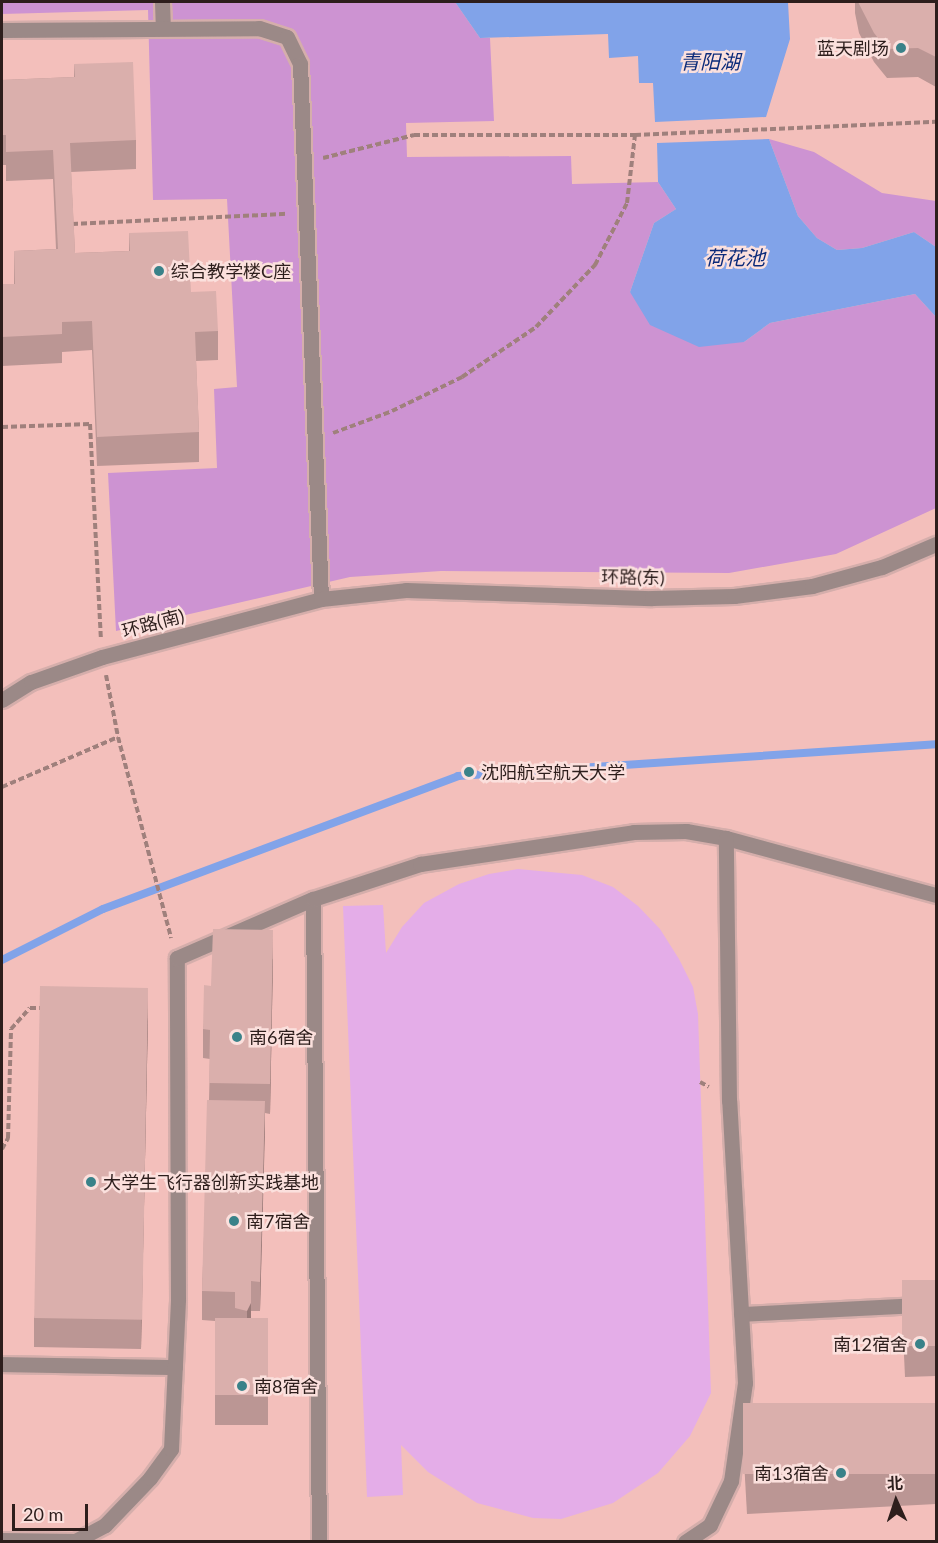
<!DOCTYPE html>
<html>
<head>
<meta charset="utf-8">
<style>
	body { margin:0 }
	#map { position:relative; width:938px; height:1543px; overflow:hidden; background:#faceca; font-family:Lato,"Noto Sans SC",sans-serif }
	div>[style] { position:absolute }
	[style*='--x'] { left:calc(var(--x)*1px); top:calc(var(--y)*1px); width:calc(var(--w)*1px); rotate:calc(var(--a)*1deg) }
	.built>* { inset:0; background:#f3bfbb; transform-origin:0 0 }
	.green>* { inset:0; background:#e4ade8 }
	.forest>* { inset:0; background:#cd93d2 }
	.water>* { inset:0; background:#81a3e9 }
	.stream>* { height:8px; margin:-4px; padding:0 4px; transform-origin:4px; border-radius:4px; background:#81a3e9 }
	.path>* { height:4px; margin-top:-2px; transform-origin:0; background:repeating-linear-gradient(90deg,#9f807c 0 6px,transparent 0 9px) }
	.roads { filter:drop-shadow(2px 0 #d5aeab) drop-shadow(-2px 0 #d5aeab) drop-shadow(0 2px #d5aeab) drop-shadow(0 -2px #d5aeab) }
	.minor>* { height:15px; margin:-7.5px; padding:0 7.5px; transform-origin:7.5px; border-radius:7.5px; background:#9b8987 }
	.wall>* { inset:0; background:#bb9694 }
	.shaded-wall>* { inset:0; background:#997a78 }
	.building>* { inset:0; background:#daafac; transform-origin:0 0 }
	.dots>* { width:16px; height:16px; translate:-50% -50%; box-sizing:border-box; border:3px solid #fbe0dd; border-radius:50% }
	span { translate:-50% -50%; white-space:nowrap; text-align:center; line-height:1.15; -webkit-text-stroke:5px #fbe0dd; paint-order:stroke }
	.poi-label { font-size:18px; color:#2d1e1c }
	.right { translate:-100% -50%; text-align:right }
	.left { translate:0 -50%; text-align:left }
	.street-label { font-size:18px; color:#2d1e1c }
	.water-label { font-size:20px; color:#0c2b7a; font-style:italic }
	.frame { position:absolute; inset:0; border:3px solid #2d1e1c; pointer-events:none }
	.north { position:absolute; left:866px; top:1471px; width:60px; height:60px; -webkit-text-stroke:4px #fbe0dd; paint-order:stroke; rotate:357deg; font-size:16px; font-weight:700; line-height:24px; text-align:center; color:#2d1e1c }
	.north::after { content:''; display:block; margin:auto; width:21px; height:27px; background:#2d1e1c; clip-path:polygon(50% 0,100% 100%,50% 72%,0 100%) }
	.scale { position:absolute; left:12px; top:1504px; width:76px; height:27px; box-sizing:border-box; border:3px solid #2d1e1c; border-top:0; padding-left:8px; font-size:18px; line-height:21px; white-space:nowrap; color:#2d1e1c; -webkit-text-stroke:4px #fbe0dd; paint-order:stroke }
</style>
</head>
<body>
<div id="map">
	<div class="built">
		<div style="left:2px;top:2px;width:934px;height:1539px"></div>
	</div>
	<div class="green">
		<div style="clip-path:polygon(518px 869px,582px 875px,613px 887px,638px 906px,660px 929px,679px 959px,693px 987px,698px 1014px,711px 1393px,690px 1436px,658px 1473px,613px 1503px,561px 1519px,533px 1518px,477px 1503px,428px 1472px,401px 1445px,403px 1495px,367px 1497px,343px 906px,383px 905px,386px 953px,402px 927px,424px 903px,459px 884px,489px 874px)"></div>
	</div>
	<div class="forest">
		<div style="clip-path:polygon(2px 2px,455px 2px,480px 38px,490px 38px,494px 121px,406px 123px,407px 157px,571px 156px,572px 184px,658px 182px,676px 209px,654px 223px,630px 292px,744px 342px,770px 323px,915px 294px,936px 317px,936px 508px,836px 554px,729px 573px,441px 571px,350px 577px,116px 631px,108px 473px,217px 468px,214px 389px,237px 387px,227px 199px,153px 200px,148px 10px,2px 14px)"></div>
		<div style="clip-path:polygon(769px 139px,814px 152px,882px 193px,936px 201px,936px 247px,914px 232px,862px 248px,837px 250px,817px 238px,798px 216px)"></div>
	</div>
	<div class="water">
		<div style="clip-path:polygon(455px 2px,788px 2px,790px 39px,766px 117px,655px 122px,653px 83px,639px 83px,638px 56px,609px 58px,608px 34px,480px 38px)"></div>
		<div style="clip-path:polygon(769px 139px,798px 216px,817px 238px,837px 250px,862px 248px,914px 232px,936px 247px,936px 317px,915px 294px,770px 323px,744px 342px,699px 347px,650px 325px,630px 292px,654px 223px,676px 209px,658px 182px,657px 143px)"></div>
	</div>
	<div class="stream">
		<div style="--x:2;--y:960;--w:113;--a:-26.8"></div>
		<div style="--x:103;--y:909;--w:379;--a:-20.5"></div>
		<div style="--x:458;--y:776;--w:479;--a:-3.8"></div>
	</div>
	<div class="path">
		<div style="--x:323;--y:158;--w:94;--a:-14.2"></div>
		<div style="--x:414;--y:135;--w:221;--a:0"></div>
		<div style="--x:635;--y:135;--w:301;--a:-2.5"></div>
		<div style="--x:72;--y:224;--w:215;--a:-2.7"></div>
		<div style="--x:2;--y:427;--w:88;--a:-2"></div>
		<div style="--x:90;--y:424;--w:214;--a:87.1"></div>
		<div style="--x:333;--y:433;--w:63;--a:-20.4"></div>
		<div style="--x:392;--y:411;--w:78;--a:-25.9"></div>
		<div style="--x:462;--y:377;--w:89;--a:-34"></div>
		<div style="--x:536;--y:327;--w:86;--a:-46.4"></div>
		<div style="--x:595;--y:265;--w:70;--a:-62.7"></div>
		<div style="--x:627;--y:203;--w:68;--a:-83.3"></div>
		<div style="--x:106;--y:675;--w:63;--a:79"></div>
		<div style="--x:118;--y:737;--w:208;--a:75.2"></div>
		<div style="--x:2;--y:787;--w:126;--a:-23.3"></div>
		<div style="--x:700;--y:1082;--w:10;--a:29"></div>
		<div style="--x:2;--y:1149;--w:13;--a:-61"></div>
		<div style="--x:8;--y:1138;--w:109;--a:-88.4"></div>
		<div style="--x:11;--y:1029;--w:28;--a:-48"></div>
		<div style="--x:30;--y:1008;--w:14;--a:0"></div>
	</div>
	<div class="roads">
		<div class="minor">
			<div style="--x:162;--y:2;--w:25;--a:88"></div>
			<div style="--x:2;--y:30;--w:257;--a:-0.4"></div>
			<div style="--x:259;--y:28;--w:29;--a:18"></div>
			<div style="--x:287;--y:37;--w:30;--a:64"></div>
			<div style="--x:300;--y:64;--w:535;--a:87.75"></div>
			<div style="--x:2;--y:700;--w:34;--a:-32"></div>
			<div style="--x:31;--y:682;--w:75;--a:-19.4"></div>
			<div style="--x:102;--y:657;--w:227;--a:-14.8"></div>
			<div style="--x:321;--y:599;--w:85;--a:-6"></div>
			<div style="--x:406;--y:590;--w:246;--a:1.9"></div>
			<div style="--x:652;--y:598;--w:82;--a:-1.4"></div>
			<div style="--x:734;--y:596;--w:79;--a:-7.3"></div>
			<div style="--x:812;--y:586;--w:73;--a:-15.2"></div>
			<div style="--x:882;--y:567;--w:59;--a:-23.1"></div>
			<div style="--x:313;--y:899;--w:643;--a:89.47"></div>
			<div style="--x:741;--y:1314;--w:195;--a:-2.9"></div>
			<div style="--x:2;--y:1364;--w:173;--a:1"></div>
			<div style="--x:2;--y:1540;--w:73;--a:0.8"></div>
			<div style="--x:75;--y:1541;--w:34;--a:-28"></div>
			<div style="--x:105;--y:1525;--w:65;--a:-46.2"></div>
			<div style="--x:150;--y:1478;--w:36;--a:-54"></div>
			<div style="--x:171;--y:1449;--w:150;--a:-87.3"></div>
			<div style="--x:178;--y:1299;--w:341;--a:-90.2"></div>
			<div style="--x:177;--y:958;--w:148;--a:-23.5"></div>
			<div style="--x:313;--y:899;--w:113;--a:-18.1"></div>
			<div style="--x:420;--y:864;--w:216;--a:-8.5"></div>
			<div style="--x:634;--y:832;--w:52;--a:-1.1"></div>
			<div style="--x:686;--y:831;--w:41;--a:9.9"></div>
			<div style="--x:726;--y:838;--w:218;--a:15.2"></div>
			<div style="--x:685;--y:1542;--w:30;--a:-34"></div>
			<div style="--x:710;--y:1525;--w:49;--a:-64.5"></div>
			<div style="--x:731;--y:1481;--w:99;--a:-81.9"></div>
			<div style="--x:745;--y:1383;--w:282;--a:-93.2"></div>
			<div style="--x:729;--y:1101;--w:263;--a:-90.7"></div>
		</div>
	</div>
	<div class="wall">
		<div style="clip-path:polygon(855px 2px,936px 2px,936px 87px,918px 77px,887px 78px,874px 62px,859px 33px,855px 13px)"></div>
		<div style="clip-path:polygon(74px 64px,136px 140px,136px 169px,71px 172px,75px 253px,129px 251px,129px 233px,191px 292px,218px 331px,218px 360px,196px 361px,199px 432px,199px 462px,97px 466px,92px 350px,62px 352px,62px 363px,2px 366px,2px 284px,14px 284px,14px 251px,56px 249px,53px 179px,6px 181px,6px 165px,2px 165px,2px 80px,74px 77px)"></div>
		<div style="clip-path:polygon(273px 959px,270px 1114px,265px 1113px,260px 1311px,251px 1311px,251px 1319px,268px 1318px,268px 1425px,215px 1425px,215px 1321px,202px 1320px,202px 1291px,209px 1100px,210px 1059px,203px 1058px,203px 1029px,211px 986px)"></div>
		<div style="clip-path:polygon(148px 1018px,141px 1349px,34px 1347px,34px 1318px)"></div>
		<div style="clip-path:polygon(936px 1280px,936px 1376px,905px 1377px,902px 1311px,902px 1282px)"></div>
		<div style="clip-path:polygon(936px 1403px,936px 1504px,747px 1514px,743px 1443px,743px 1413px)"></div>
	</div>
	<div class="shaded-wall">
		<div style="clip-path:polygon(273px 930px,273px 959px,270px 1114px,270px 1084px)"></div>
		<div style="clip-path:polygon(148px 988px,148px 1018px,141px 1349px,141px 1320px)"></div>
		<div style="clip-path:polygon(265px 1101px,265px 1130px,260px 1311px,260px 1282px)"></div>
		<div style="clip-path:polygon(251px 1281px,251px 1332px,247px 1340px,247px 1311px)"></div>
	</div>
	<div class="building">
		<div style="clip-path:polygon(858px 2px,936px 2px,936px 57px,918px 48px,887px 49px,874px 33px)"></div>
		<div style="clip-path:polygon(133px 62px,136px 140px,70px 143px,75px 253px,130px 251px,129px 233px,188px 231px,191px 292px,216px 291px,218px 331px,195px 332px,199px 432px,97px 437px,92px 321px,62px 322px,62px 334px,2px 337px,2px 284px,15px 284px,14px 251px,58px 249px,53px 150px,6px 152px,6px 135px,2px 135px,2px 80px,75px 77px,74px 64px)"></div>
		<div style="clip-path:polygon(213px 929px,273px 930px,270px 1084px,209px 1083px,210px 1030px,203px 1029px,204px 985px,211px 986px)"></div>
		<div style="left:40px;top:986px;width:108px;height:332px;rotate:1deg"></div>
		<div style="clip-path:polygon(207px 1100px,265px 1101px,260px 1282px,251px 1281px,251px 1303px,247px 1311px,235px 1308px,235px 1292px,202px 1291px)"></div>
		<div style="left:936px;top:1280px;width:66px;height:34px;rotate:90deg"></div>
		<div style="left:268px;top:1318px;width:77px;height:53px;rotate:90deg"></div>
		<div style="left:936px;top:1403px;width:71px;height:193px;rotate:90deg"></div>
	</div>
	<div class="dots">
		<div style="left:901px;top:48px;background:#3a8289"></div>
		<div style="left:159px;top:271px;background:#3a8289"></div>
		<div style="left:469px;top:772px;background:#3a8289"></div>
		<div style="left:237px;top:1037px;background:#3a8289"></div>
		<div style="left:91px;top:1182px;background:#3a8289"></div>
		<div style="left:234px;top:1221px;background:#3a8289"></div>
		<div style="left:920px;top:1344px;background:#3a8289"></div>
		<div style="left:242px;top:1386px;background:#3a8289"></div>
		<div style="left:841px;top:1473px;background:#3a8289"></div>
	</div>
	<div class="poi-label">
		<span class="right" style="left:889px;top:48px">蓝天剧场</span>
		<span class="left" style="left:171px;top:271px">综合教学楼C座</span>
		<span class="left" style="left:481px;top:772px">沈阳航空航天大学</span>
		<span class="left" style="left:249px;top:1037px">南6宿舍</span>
		<span class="left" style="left:103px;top:1182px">大学生飞行器创新实践基地</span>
		<span class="left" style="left:246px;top:1221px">南7宿舍</span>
		<span class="right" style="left:908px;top:1344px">南12宿舍</span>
		<span class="left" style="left:254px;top:1386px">南8宿舍</span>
		<span class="right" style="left:829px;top:1473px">南13宿舍</span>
	</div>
	<div class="street-label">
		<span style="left:633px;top:577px;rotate:1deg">环路(东)</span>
		<span style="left:153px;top:623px;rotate:-15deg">环路(南)</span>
	</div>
	<div class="water-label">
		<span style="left:710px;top:61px">青阳湖</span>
		<span style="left:735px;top:257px">荷花池</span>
	</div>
	<div class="frame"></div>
	<div class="north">北</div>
	<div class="scale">20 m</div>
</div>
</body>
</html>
